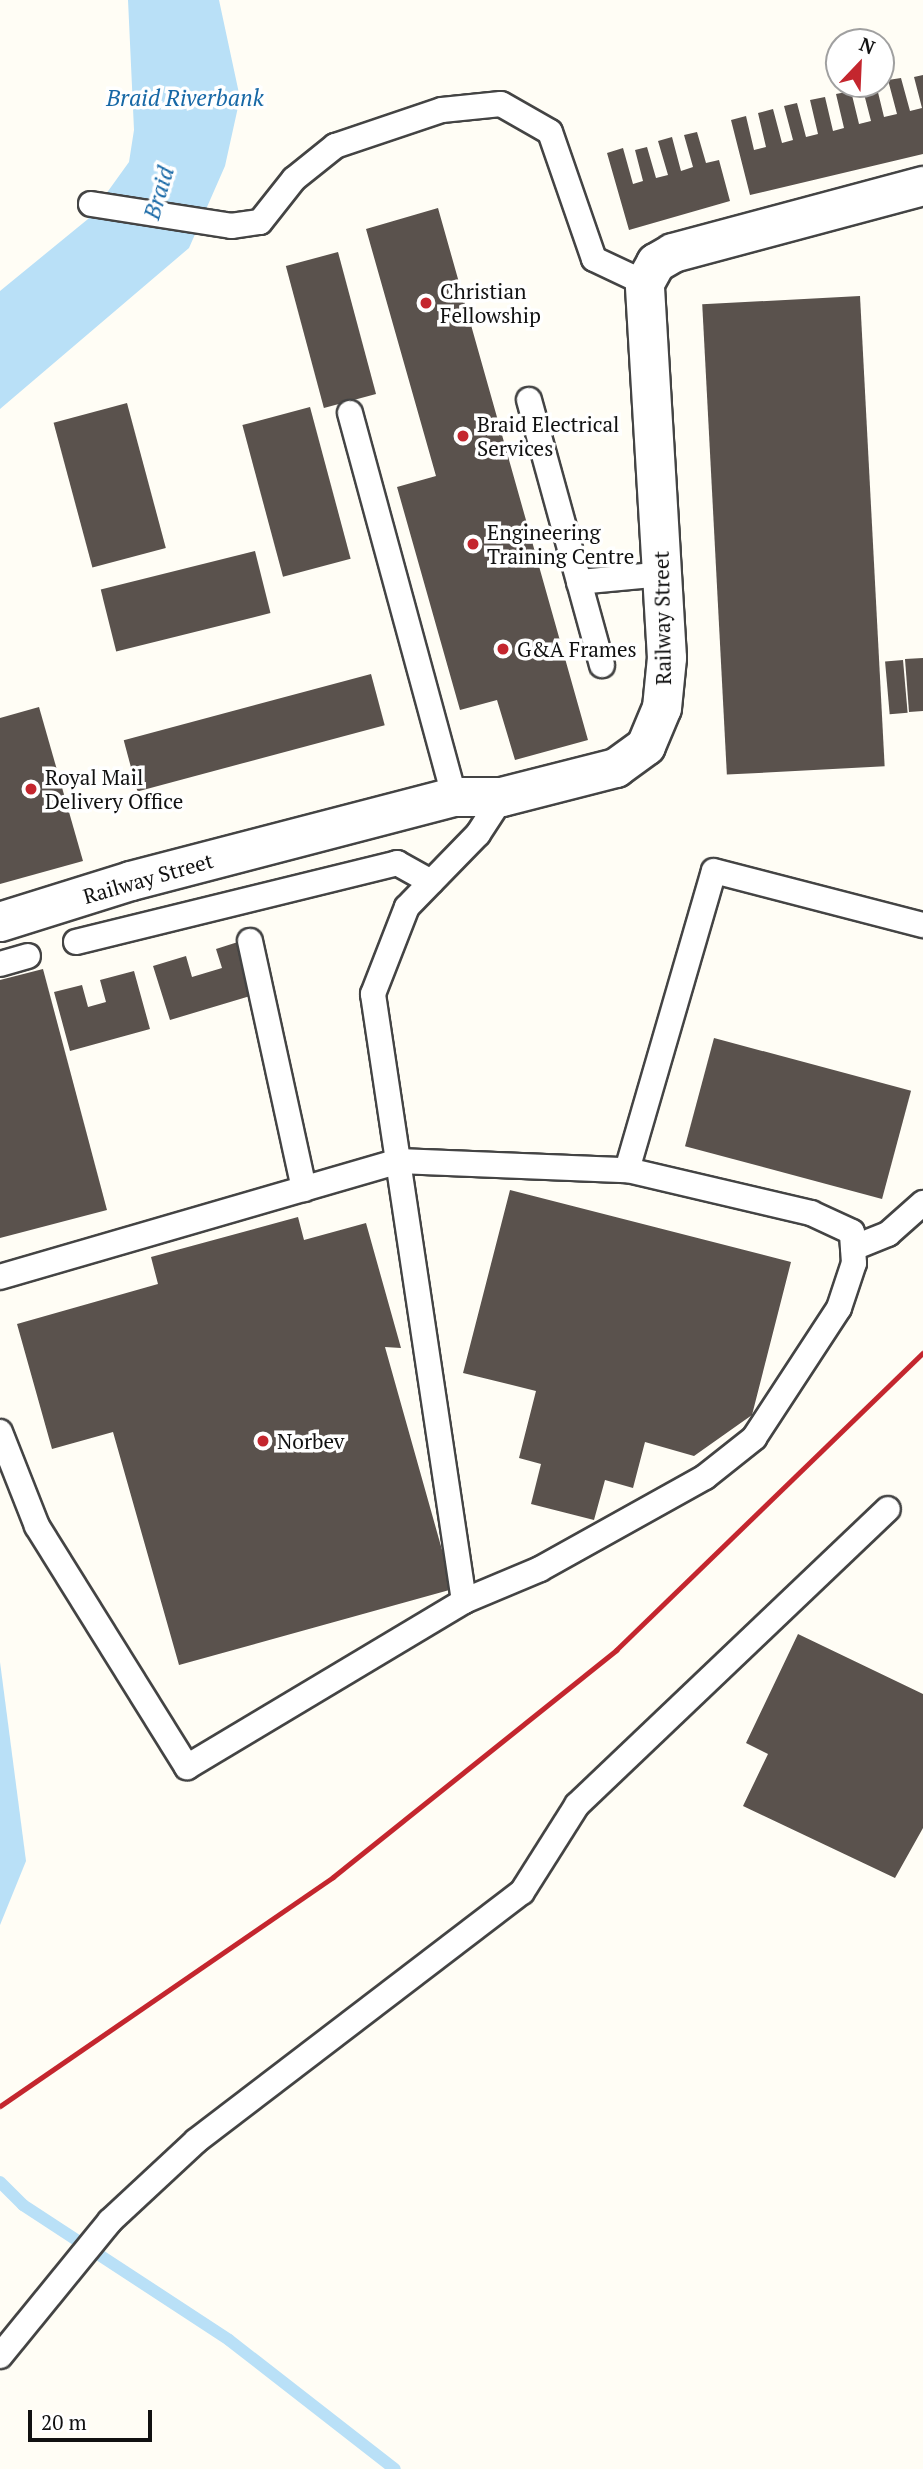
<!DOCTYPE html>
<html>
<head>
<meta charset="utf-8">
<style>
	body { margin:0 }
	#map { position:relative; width:923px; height:2469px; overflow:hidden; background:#fffdf5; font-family:"PT Serif",serif }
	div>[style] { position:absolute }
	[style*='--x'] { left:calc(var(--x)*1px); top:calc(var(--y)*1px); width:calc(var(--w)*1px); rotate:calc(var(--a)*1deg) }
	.water>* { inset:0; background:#b9e0f7 }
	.stream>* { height:12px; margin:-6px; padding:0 6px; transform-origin:6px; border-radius:6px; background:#b9e0f7 }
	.building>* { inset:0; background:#5a524d; transform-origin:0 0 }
	.roads { filter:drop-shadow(2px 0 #444) drop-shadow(-2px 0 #444) drop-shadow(0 2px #444) drop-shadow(0 -2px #444) }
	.lane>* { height:24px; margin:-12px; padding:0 12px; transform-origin:12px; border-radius:12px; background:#fff }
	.street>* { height:38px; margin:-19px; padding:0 19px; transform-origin:19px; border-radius:19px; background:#fff }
	.rail>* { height:5px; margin:-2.5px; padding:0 2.5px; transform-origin:2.5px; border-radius:2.5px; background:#c4262e }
	.dots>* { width:19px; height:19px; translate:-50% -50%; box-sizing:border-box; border:4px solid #fff; border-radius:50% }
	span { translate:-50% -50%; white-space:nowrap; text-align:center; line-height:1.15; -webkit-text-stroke:7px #fff; paint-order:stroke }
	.poi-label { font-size:21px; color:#111 }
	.left { translate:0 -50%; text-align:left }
	.street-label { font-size:21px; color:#111 }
	.water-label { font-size:23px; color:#1768a6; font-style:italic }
	.north { position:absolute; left:825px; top:28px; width:70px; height:70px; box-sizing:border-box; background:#fff; border:2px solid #a0a0a0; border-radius:50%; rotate:23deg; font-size:19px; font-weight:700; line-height:28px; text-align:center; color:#111 }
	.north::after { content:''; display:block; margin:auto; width:24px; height:32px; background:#c4262e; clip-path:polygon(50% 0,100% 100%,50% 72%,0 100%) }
	.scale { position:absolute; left:28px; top:2410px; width:124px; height:32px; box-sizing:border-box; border:4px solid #111; border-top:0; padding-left:9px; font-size:21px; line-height:24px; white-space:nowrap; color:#111; -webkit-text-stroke:5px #fff; paint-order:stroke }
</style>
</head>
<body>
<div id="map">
	<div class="water">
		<div style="clip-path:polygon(128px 0,219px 0,240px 98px,225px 166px,189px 248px,0 409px,0 291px,88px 219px,129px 162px,134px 130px)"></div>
		<div style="clip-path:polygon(0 1662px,26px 1861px,0 1925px)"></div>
	</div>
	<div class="stream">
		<div style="--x:0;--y:2182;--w:33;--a:45"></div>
		<div style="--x:23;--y:2205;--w:246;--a:33.2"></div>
		<div style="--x:229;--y:2340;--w:210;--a:37.9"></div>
	</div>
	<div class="building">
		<div style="clip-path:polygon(923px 75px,923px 154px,750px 195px,731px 120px,746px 116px,754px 150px,766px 147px,758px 113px,773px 109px,782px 143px,793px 140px,784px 106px,797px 103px,806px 137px,818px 134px,810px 100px,825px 97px,833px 131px,844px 128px,836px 94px,851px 91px,859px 124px,871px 121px,862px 86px,876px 84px,884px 117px,897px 114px,888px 80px,901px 78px,910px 111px,922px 108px,914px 77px)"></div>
		<div style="clip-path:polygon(697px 132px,706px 163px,719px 160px,730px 201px,629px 230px,607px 153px,623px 148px,633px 184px,643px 181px,635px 150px,647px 147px,656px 178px,668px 175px,658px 141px,672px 137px,681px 171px,693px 167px,684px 135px)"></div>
		<div style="clip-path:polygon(438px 208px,588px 740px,515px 760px,497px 700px,460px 710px,397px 487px,436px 476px,366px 229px)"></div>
		<div style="left:338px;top:252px;width:147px;height:54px;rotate:75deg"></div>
		<div style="left:860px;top:296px;width:471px;height:158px;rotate:87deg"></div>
		<div style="left:127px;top:403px;width:150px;height:76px;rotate:75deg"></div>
		<div style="left:310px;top:407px;width:157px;height:70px;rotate:75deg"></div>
		<div style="left:255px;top:551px;width:64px;height:159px;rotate:76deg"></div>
		<div style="clip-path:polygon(923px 658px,923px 711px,909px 712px,905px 659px)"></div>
		<div style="left:903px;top:660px;width:53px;height:18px;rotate:85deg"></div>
		<div style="left:371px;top:674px;width:53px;height:256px;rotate:75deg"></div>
		<div style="clip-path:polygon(39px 707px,83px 861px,0 884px,0 718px)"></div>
		<div style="clip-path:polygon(241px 941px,257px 994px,170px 1020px,153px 966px,186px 956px,192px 977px,222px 968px,216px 949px)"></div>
		<div style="clip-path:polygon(43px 969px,107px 1210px,0 1238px,0 980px)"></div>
		<div style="clip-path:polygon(134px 971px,150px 1029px,70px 1051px,54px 992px,82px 985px,88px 1007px,106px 1002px,100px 980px)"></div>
		<div style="left:714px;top:1038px;width:204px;height:112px;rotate:15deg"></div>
		<div style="clip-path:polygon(510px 1190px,791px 1262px,752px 1415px,694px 1456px,645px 1442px,633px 1488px,605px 1480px,594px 1520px,531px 1504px,541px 1464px,519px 1458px,536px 1391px,463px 1373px)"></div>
		<div style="clip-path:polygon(298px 1217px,304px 1240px,366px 1223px,401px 1348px,385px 1347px,453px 1589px,179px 1665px,113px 1432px,52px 1449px,17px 1324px,158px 1284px,151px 1257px)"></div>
		<div style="clip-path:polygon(798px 1634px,923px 1694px,923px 1828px,895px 1878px,743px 1806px,768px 1754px,746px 1743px)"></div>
	</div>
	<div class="roads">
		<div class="lane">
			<div style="--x:91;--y:204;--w:142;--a:8.9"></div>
			<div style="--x:231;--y:226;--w:29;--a:-8"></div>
			<div style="--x:260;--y:222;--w:55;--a:-51.7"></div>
			<div style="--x:294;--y:179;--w:53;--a:-38.8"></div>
			<div style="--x:335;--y:146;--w:113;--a:-18.6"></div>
			<div style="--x:442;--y:110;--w:59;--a:-5.8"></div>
			<div style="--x:501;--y:104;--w:56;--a:29.7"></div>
			<div style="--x:550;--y:132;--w:134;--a:70.9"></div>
			<div style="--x:594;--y:259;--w:56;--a:25.2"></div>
			<div style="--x:529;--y:400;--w:275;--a:74.6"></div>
			<div style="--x:350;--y:413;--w:398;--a:74.8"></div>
			<div style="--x:579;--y:582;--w:85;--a:-5.4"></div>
			<div style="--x:250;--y:941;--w:254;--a:77.7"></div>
			<div style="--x:76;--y:942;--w:331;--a:-13.8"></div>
			<div style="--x:397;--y:863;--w:39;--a:29"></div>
			<div style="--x:0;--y:964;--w:29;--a:-16"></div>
			<div style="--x:853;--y:1248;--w:38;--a:-22"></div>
			<div style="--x:888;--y:1234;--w:47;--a:-41.5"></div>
			<div style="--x:0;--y:1277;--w:415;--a:-16.2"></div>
			<div style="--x:398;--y:1161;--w:229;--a:2.3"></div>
			<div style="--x:627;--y:1170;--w:311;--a:-73.8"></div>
			<div style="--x:714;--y:871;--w:216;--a:14.5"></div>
			<div style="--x:0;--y:1432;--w:101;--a:68.5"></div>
			<div style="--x:37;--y:1526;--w:284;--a:58.1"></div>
			<div style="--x:187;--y:1767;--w:323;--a:-30.9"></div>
			<div style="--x:464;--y:1601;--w:614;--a:-98.53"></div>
			<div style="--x:373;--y:994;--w:93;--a:-68.7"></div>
			<div style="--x:407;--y:907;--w:102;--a:-45.8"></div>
			<div style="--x:478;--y:834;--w:44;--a:-57"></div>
			<div style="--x:464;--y:1601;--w:82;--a:-22.8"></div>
			<div style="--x:540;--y:1569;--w:189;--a:-29.1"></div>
			<div style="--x:705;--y:1477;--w:63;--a:-38.5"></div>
			<div style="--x:754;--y:1438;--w:155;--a:-56.8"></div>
			<div style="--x:839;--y:1308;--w:47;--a:-71.6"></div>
			<div style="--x:854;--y:1263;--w:31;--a:-94"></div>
			<div style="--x:852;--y:1232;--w:45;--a:-155.1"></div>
			<div style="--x:811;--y:1213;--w:189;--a:-166.8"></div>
			<div style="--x:0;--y:2356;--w:174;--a:-50.8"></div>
			<div style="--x:110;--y:2221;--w:117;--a:-42.9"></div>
			<div style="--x:196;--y:2141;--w:410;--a:-37.4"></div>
			<div style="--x:522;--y:1892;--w:103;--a:-57.7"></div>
			<div style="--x:577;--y:1805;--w:429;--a:-43.6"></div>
		</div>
		<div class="street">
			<div style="--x:0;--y:922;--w:137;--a:-17.4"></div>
			<div style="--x:131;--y:881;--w:334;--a:-14.6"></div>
			<div style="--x:454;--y:797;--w:48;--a:0"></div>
			<div style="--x:502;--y:797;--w:118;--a:-14.3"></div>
			<div style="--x:616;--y:768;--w:37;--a:-36"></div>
			<div style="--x:646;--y:746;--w:41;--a:-67.2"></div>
			<div style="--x:662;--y:708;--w:50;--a:-84.3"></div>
			<div style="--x:667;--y:658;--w:376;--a:-93.4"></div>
			<div style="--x:645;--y:283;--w:23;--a:-61"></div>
			<div style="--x:656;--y:263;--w:20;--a:-30"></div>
			<div style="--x:673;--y:253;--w:259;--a:-15"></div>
		</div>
	</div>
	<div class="rail">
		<div style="--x:0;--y:2106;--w:404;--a:-34.5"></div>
		<div style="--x:333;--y:1877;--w:363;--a:-38.7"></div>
		<div style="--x:616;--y:1650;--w:427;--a:-44.1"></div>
	</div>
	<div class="dots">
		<div style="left:426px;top:303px;background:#c4262e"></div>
		<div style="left:463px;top:436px;background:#c4262e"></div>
		<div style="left:473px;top:544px;background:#c4262e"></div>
		<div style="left:503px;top:649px;background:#c4262e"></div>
		<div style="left:31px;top:789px;background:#c4262e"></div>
		<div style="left:263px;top:1441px;background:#c4262e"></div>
	</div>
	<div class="poi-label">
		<span class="left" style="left:440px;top:303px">Christian<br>Fellowship</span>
		<span class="left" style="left:477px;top:436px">Braid Electrical<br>Services</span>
		<span class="left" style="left:487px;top:544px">Engineering<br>Training Centre</span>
		<span class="left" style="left:517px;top:649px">G&amp;A Frames</span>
		<span class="left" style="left:45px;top:789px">Royal Mail<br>Delivery Office</span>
		<span class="left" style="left:277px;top:1441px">Norbev</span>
	</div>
	<div class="street-label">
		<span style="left:662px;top:618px;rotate:-91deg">Railway Street</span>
		<span style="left:148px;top:878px;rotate:-16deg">Railway Street</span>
	</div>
	<div class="water-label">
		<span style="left:185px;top:98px">Braid Riverbank</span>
		<span style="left:159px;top:193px;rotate:-73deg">Braid</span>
	</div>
	<div class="north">N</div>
	<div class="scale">20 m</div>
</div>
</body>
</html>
